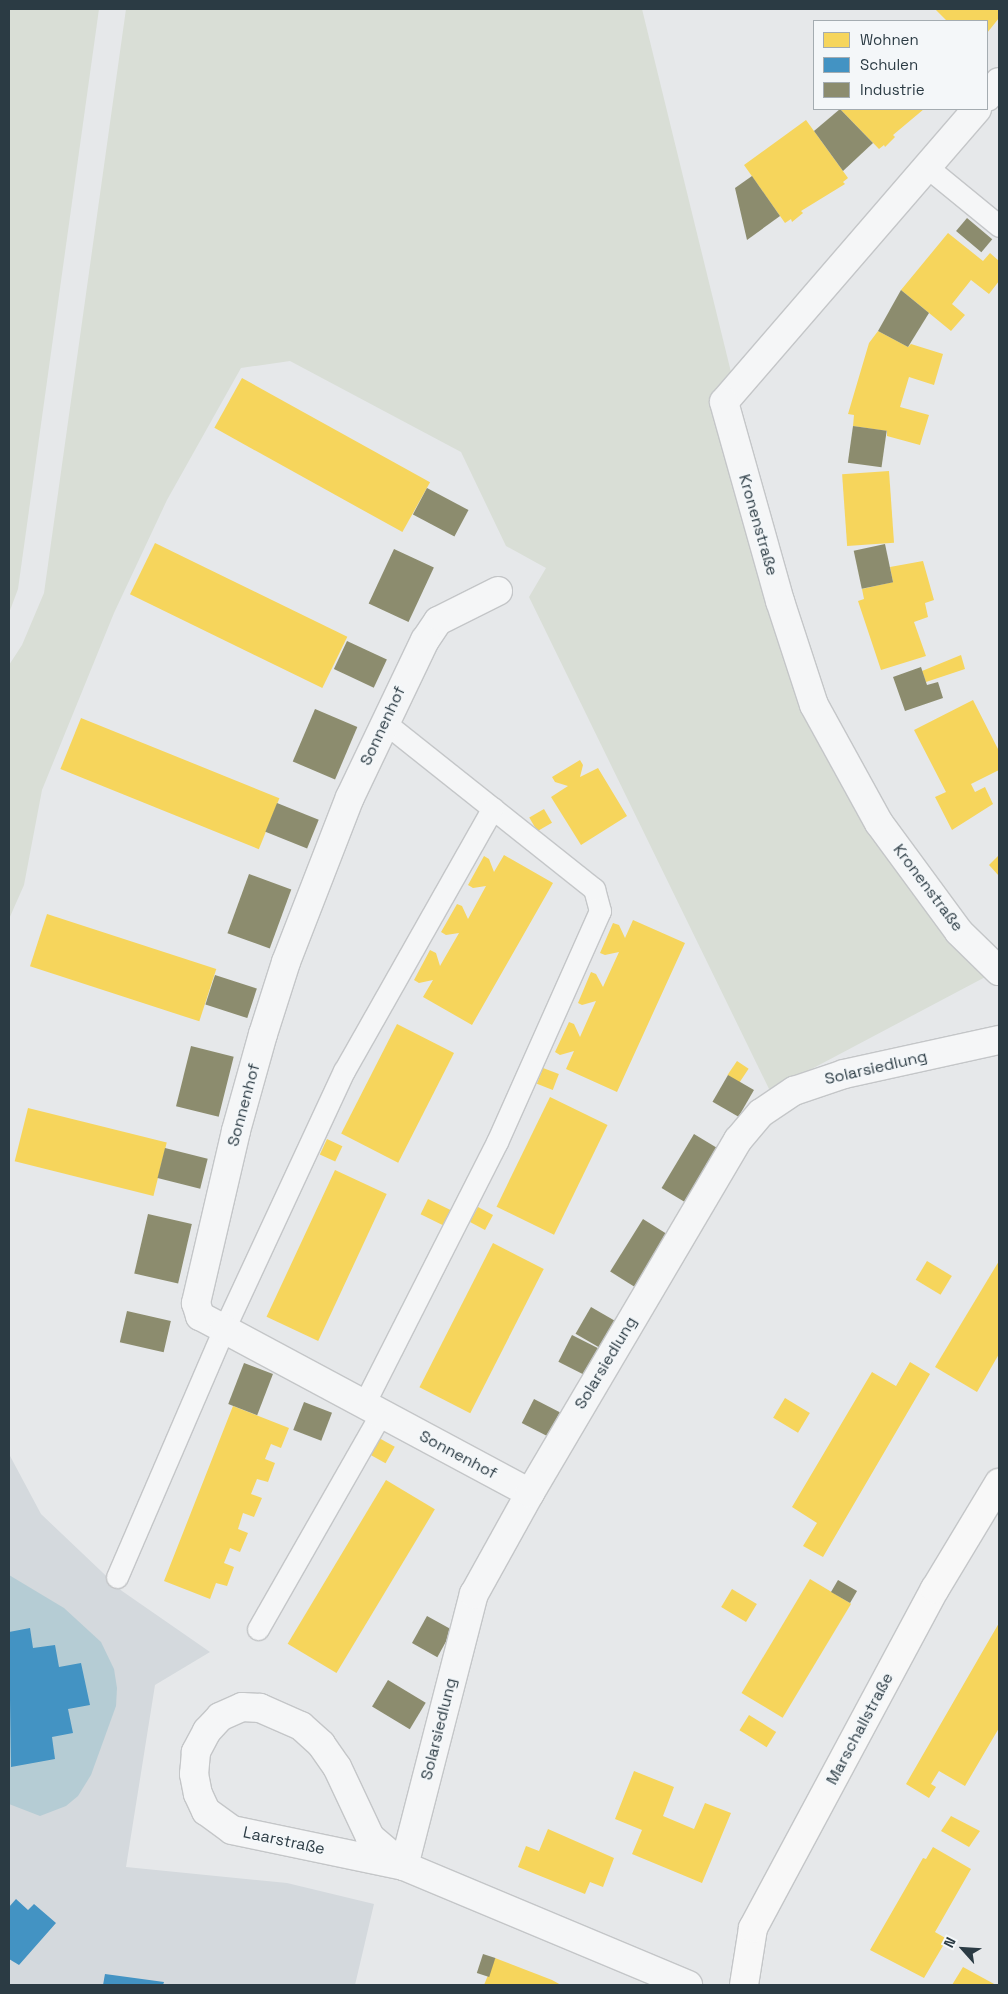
<!DOCTYPE html>
<html>
<head>
<meta charset="utf-8">
<style>
	body { margin:0 }
	#map { position:relative; width:1008px; height:1994px; overflow:hidden; background:#e6e8ea; font-family:"Space Grotesk",sans-serif }
	div>[style] { position:absolute }
	[style*='--x'] { left:calc(var(--x)*1px); top:calc(var(--y)*1px); width:calc(var(--w)*1px); rotate:calc(var(--a)*1deg) }
	.built>* { inset:0; background:#d4d9dd }
	.green>* { inset:0; background:#d9ded6 }
	.water>* { inset:0; background:#b5ccd4 }
	.homes>* { inset:0; background:#f6d55c; transform-origin:0 0 }
	.schools>* { inset:0; background:#4393c3 }
	.industry>* { inset:0; background:#8c8c6e; transform-origin:0 0 }
	.roads { filter:drop-shadow(1px 0 #c4c6c8) drop-shadow(-1px 0 #c4c6c8) drop-shadow(0 1px #c4c6c8) drop-shadow(0 -1px #c4c6c8) }
	.lane>* { height:21px; margin:-10.5px; padding:0 10.5px; transform-origin:10.5px; border-radius:10.5px; background:#f5f6f7 }
	.street>* { height:28px; margin:-14px; padding:0 14px; transform-origin:14px; border-radius:14px; background:#f5f6f7 }
	.secondary>* { height:28px; margin:-14px; padding:0 14px; transform-origin:14px; border-radius:14px; background:#f8f8f8 }
	span { translate:-50% -50%; white-space:nowrap; text-align:center; line-height:1.15; -webkit-text-stroke:5px #f4f7f9; paint-order:stroke }
	.street-label { font-size:16px; color:#2b3b44 }
	.frame { position:absolute; inset:0; border:10px solid #2b3b44; pointer-events:none }
	.legend { position:absolute; left:813px; top:20px; width:175px; height:90px; box-sizing:border-box; background:#f4f7f9; border:1px solid #a4acb1; margin:0; padding:6px 9px; list-style:none; font-size:15px; color:#2b3b44 }
	.legend li { display:flex; align-items:center; gap:10px; height:25px }
	.legend b { width:25px; border:1px solid #a4acb1 }
	.north { position:absolute; left:938px; top:1924px; width:50px; height:50px; -webkit-text-stroke:4px #f4f7f9; paint-order:stroke; rotate:296deg; font-size:14px; font-weight:700; line-height:20px; text-align:center; color:#2b3b44 }
	.north::after { content:''; display:block; margin:auto; width:18px; height:22px; background:#2b3b44; clip-path:polygon(50% 0,100% 100%,50% 72%,0 100%) }
</style>
</head>
<body>
<div id="map">
	<div class="built">
		<div style="clip-path:polygon(9px 1454px,41px 1514px,122px 1591px,210px 1652px,155px 1685px,126px 1867px,287px 1883px,374px 1904px,355px 1985px,9px 1985px)"></div>
	</div>
	<div class="green">
		<div style="clip-path:polygon(9px 9px,99px 9px,18px 589px,9px 613px)"></div>
		<div style="clip-path:polygon(126px 9px,642px 9px,792px 621px,826px 704px,877px 808px,991px 974px,770px 1091px,529px 597px,546px 568px,506px 546px,461px 452px,290px 361px,241px 368px,167px 500px,114px 613px,42px 790px,24px 885px,9px 919px,9px 665px,22px 645px,44px 593px)"></div>
	</div>
	<div class="water">
		<div style="clip-path:polygon(9px 1575px,64px 1608px,101px 1642px,114px 1669px,117px 1688px,116px 1706px,91px 1775px,78px 1796px,66px 1806px,40px 1816px,9px 1804px)"></div>
	</div>
	<div class="homes">
		<div style="clip-path:polygon(935px 9px,999px 9px,999px 18px,987px 33px,987px 21px,947px 21px)"></div>
		<div style="clip-path:polygon(840px 109px,924px 109px,893px 135px,895px 137px,885px 147px,884px 145px,879px 149px)"></div>
		<div style="clip-path:polygon(806px 120px,848px 178px,843px 182px,845px 184px,801px 211px,803px 213px,792px 222px,791px 219px,785px 223px,744px 165px)"></div>
		<div style="clip-path:polygon(948px 233px,983px 261px,990px 253px,999px 261px,999px 281px,989px 294px,971px 280px,952px 304px,965px 315px,951px 331px,901px 290px)"></div>
		<div style="clip-path:polygon(878px 331px,908px 347px,911px 344px,943px 354px,934px 385px,909px 377px,900px 407px,929px 415px,920px 445px,887px 436px,887px 431px,853px 426px,854px 415px,848px 414px,869px 343px)"></div>
		<div style="left:242px;top:378px;width:215px;height:57px;rotate:29deg"></div>
		<div style="left:889px;top:471px;width:72px;height:47px;rotate:86deg"></div>
		<div style="left:155px;top:543px;width:214px;height:57px;rotate:26deg"></div>
		<div style="clip-path:polygon(923px 561px,934px 600px,925px 603px,928px 617px,914px 622px,926px 656px,881px 670px,858px 601px,864px 599px,862px 589px,893px 582px,890px 567px)"></div>
		<div style="clip-path:polygon(961px 655px,965px 669px,926px 682px,922px 671px)"></div>
		<div style="clip-path:polygon(973px 700px,999px 751px,999px 770px,971px 784px,975px 792px,985px 787px,993px 804px,952px 830px,935px 797px,946px 792px,914px 730px)"></div>
		<div style="left:81px;top:718px;width:214px;height:55px;rotate:22deg"></div>
		<div style="clip-path:polygon(580px 760px,583px 765px,580px 777px,598px 768px,627px 816px,581px 845px,551px 797px,568px 786px,555px 782px,552px 777px)"></div>
		<div style="left:544px;top:809px;width:16px;height:17px;rotate:60deg"></div>
		<div style="clip-path:polygon(504px 855px,553px 883px,472px 1025px,423px 997px,433px 980px,419px 983px,414px 980px,430px 950px,436px 953px,440px 966px,459px 933px,446px 935px,441px 932px,457px 904px,462px 906px,468px 919px,486px 886px,473px 888px,468px 885px,484px 856px,489px 859px,494px 872px)"></div>
		<div style="clip-path:polygon(999px 855px,999px 876px,989px 865px)"></div>
		<div style="left:47px;top:914px;width:178px;height:55px;rotate:18deg"></div>
		<div style="clip-path:polygon(633px 920px,685px 943px,617px 1092px,566px 1069px,574px 1051px,560px 1055px,555px 1052px,569px 1022px,574px 1024px,580px 1037px,596px 1001px,582px 1005px,578px 1003px,591px 972px,596px 974px,603px 987px,619px 952px,605px 955px,600px 953px,613px 923px,619px 925px,625px 938px)"></div>
		<div style="left:397px;top:1024px;width:64px;height:123px;rotate:27deg"></div>
		<div style="left:737px;top:1061px;width:14px;height:17px;rotate:34deg"></div>
		<div style="left:543px;top:1068px;width:17px;height:17px;rotate:21deg"></div>
		<div style="left:550px;top:1097px;width:64px;height:122px;rotate:26deg"></div>
		<div style="left:28px;top:1108px;width:143px;height:55px;rotate:14deg"></div>
		<div style="left:327px;top:1139px;width:17px;height:17px;rotate:25deg"></div>
		<div style="left:335px;top:1170px;width:57px;height:162px;rotate:25deg"></div>
		<div style="left:428px;top:1199px;width:25px;height:17px;rotate:26deg"></div>
		<div style="left:478px;top:1207px;width:17px;height:17px;rotate:28deg"></div>
		<div style="left:493px;top:1243px;width:57px;height:162px;rotate:27deg"></div>
		<div style="left:927px;top:1261px;width:29px;height:22px;rotate:31deg"></div>
		<div style="clip-path:polygon(999px 1261px,999px 1354px,977px 1392px,935px 1367px)"></div>
		<div style="clip-path:polygon(910px 1362px,930px 1374px,823px 1557px,803px 1546px,817px 1523px,792px 1507px,872px 1372px,896px 1386px)"></div>
		<div style="left:785px;top:1398px;width:29px;height:23px;rotate:31deg"></div>
		<div style="clip-path:polygon(233px 1406px,289px 1428px,281px 1448px,271px 1444px,265px 1459px,275px 1463px,268px 1482px,257px 1479px,251px 1494px,262px 1498px,254px 1517px,243px 1513px,238px 1529px,248px 1533px,240px 1552px,230px 1548px,224px 1563px,234px 1567px,227px 1586px,216px 1583px,210px 1599px,164px 1581px)"></div>
		<div style="left:379px;top:1438px;width:18px;height:19px;rotate:29deg"></div>
		<div style="left:386px;top:1480px;width:57px;height:191px;rotate:31deg"></div>
		<div style="left:810px;top:1579px;width:48px;height:133px;rotate:31deg"></div>
		<div style="left:732px;top:1589px;width:29px;height:21px;rotate:31deg"></div>
		<div style="clip-path:polygon(999px 1623px,999px 1728px,965px 1786px,939px 1771px,931px 1784px,936px 1787px,929px 1798px,906px 1784px)"></div>
		<div style="left:749px;top:1715px;width:32px;height:18px;rotate:32deg"></div>
		<div style="clip-path:polygon(634px 1771px,674px 1787px,663px 1816px,694px 1829px,705px 1803px,731px 1813px,702px 1883px,632px 1854px,642px 1830px,615px 1819px)"></div>
		<div style="clip-path:polygon(951px 1816px,980px 1831px,969px 1847px,941px 1831px)"></div>
		<div style="clip-path:polygon(548px 1829px,614px 1858px,603px 1887px,590px 1882px,585px 1894px,518px 1867px,526px 1846px,539px 1851px)"></div>
		<div style="clip-path:polygon(933px 1847px,971px 1869px,935px 1932px,947px 1939px,924px 1978px,870px 1950px,923px 1858px,926px 1859px)"></div>
		<div style="clip-path:polygon(495px 1958px,552px 1980px,561px 1985px,484px 1985px)"></div>
		<div style="clip-path:polygon(963px 1967px,996px 1985px,952px 1985px)"></div>
	</div>
	<div class="schools">
		<div style="clip-path:polygon(30px 1628px,33px 1648px,55px 1645px,59px 1667px,81px 1663px,90px 1705px,68px 1709px,73px 1733px,52px 1737px,55px 1759px,11px 1767px,9px 1632px)"></div>
		<div style="clip-path:polygon(16px 1899px,28px 1910px,34px 1904px,56px 1923px,19px 1965px,9px 1959px,9px 1907px)"></div>
		<div style="clip-path:polygon(105px 1974px,164px 1982px,163px 1985px,103px 1985px)"></div>
	</div>
	<div class="industry">
		<div style="clip-path:polygon(840px 109px,873px 143px,843px 171px,814px 131px)"></div>
		<div style="clip-path:polygon(752px 176px,780px 216px,747px 240px,735px 188px)"></div>
		<div style="left:967px;top:218px;width:33px;height:17px;rotate:40deg"></div>
		<div style="clip-path:polygon(901px 290px,929px 313px,908px 347px,878px 331px)"></div>
		<div style="left:853px;top:426px;width:34px;height:37px;rotate:8deg"></div>
		<div style="left:427px;top:488px;width:47px;height:30px;rotate:28deg"></div>
		<div style="left:885px;top:544px;width:39px;height:32px;rotate:78deg"></div>
		<div style="left:394px;top:549px;width:44px;height:60px;rotate:25deg"></div>
		<div style="left:347px;top:641px;width:44px;height:31px;rotate:25deg"></div>
		<div style="clip-path:polygon(921px 667px,927px 685px,938px 682px,943px 698px,905px 711px,893px 677px)"></div>
		<div style="left:315px;top:709px;width:46px;height:57px;rotate:23deg"></div>
		<div style="left:277px;top:803px;width:45px;height:31px;rotate:22deg"></div>
		<div style="left:249px;top:874px;width:45px;height:63px;rotate:20deg"></div>
		<div style="left:215px;top:975px;width:44px;height:31px;rotate:18deg"></div>
		<div style="left:191px;top:1046px;width:44px;height:62px;rotate:14deg"></div>
		<div style="left:728px;top:1075px;width:30px;height:31px;rotate:30deg"></div>
		<div style="left:694px;top:1134px;width:29px;height:63px;rotate:31deg"></div>
		<div style="left:165px;top:1148px;width:44px;height:31px;rotate:14deg"></div>
		<div style="left:148px;top:1214px;width:45px;height:61px;rotate:13deg"></div>
		<div style="left:643px;top:1219px;width:31px;height:62px;rotate:32deg"></div>
		<div style="left:591px;top:1307px;width:30px;height:31px;rotate:30deg"></div>
		<div style="left:127px;top:1311px;width:45px;height:32px;rotate:13deg"></div>
		<div style="left:572px;top:1335px;width:30px;height:30px;rotate:27deg"></div>
		<div style="left:244px;top:1363px;width:31px;height:44px;rotate:21deg"></div>
		<div style="left:534px;top:1399px;width:29px;height:27px;rotate:27deg"></div>
		<div style="left:304px;top:1402px;width:30px;height:30px;rotate:21deg"></div>
		<div style="left:838px;top:1580px;width:22px;height:14px;rotate:30deg"></div>
		<div style="left:427px;top:1616px;width:29px;height:31px;rotate:29deg"></div>
		<div style="left:388px;top:1680px;width:44px;height:31px;rotate:31deg"></div>
		<div style="left:483px;top:1954px;width:13px;height:20px;rotate:18deg"></div>
	</div>
	<div class="roads">
		<div class="lane">
			<div style="--x:927;--y:167;--w:93;--a:39.3"></div>
			<div style="--x:364;--y:1404;--w:294;--a:-63.1"></div>
			<div style="--x:497;--y:1142;--w:253;--a:-66"></div>
			<div style="--x:600;--y:911;--w:23;--a:-105"></div>
			<div style="--x:594;--y:889;--w:267;--a:-141.5"></div>
			<div style="--x:117;--y:1577;--w:270;--a:-66.7"></div>
			<div style="--x:224;--y:1329;--w:285;--a:-65.1"></div>
			<div style="--x:344;--y:1071;--w:302;--a:-60.5"></div>
			<div style="--x:258;--y:1629;--w:249;--a:-60.3"></div>
		</div>
		<div class="street">
			<div style="--x:987;--y:97;--w:19;--a:-51"></div>
			<div style="--x:977;--y:109;--w:387;--a:130.8"></div>
			<div style="--x:724;--y:402;--w:207;--a:74.3"></div>
			<div style="--x:780;--y:601;--w:109;--a:71.9"></div>
			<div style="--x:814;--y:705;--w:135;--a:61.2"></div>
			<div style="--x:879;--y:823;--w:135;--a:53.7"></div>
			<div style="--x:959;--y:932;--w:56;--a:44.3"></div>
			<div style="--x:498;--y:591;--w:67;--a:153.4"></div>
			<div style="--x:438;--y:621;--w:23;--a:124"></div>
			<div style="--x:425;--y:640;--w:174;--a:115.5"></div>
			<div style="--x:350;--y:797;--w:177;--a:111.2"></div>
			<div style="--x:286;--y:962;--w:76;--a:107.7"></div>
			<div style="--x:263;--y:1034;--w:101;--a:105.6"></div>
			<div style="--x:236;--y:1131;--w:177;--a:103.1"></div>
			<div style="--x:196;--y:1303;--w:14;--a:73"></div>
			<div style="--x:200;--y:1316;--w:27;--a:28"></div>
			<div style="--x:224;--y:1329;--w:347;--a:28.2"></div>
			<div style="--x:404;--y:1866;--w:281;--a:-75.6"></div>
			<div style="--x:474;--y:1594;--w:115;--a:-61"></div>
			<div style="--x:530;--y:1493;--w:410;--a:-59.5"></div>
			<div style="--x:738;--y:1140;--w:35;--a:-50"></div>
			<div style="--x:761;--y:1113;--w:40;--a:-34"></div>
			<div style="--x:794;--y:1091;--w:53;--a:-18.8"></div>
			<div style="--x:844;--y:1074;--w:159;--a:-12.4"></div>
			<div style="--x:404;--y:1866;--w:45;--a:-139.5"></div>
			<div style="--x:370;--y:1837;--w:77;--a:-115.2"></div>
			<div style="--x:337;--y:1767;--w:28;--a:-125"></div>
			<div style="--x:321;--y:1744;--w:27;--a:-138"></div>
			<div style="--x:301;--y:1726;--w:45;--a:-156.3"></div>
			<div style="--x:260;--y:1708;--w:18;--a:-177"></div>
			<div style="--x:242;--y:1707;--w:24;--a:156"></div>
			<div style="--x:220;--y:1717;--w:19;--a:133"></div>
			<div style="--x:207;--y:1731;--w:24;--a:118"></div>
			<div style="--x:196;--y:1752;--w:22;--a:95"></div>
			<div style="--x:194;--y:1774;--w:20;--a:79"></div>
			<div style="--x:198;--y:1794;--w:19;--a:65"></div>
			<div style="--x:206;--y:1811;--w:32;--a:36"></div>
			<div style="--x:232;--y:1830;--w:176;--a:11.8"></div>
			<div style="--x:404;--y:1866;--w:308;--a:22.7"></div>
		</div>
		<div class="secondary">
			<div style="--x:744;--y:1985;--w:58;--a:-81"></div>
			<div style="--x:753;--y:1928;--w:385;--a:-61.8"></div>
			<div style="--x:935;--y:1589;--w:124;--a:-58.9"></div>
		</div>
	</div>
	<div class="street-label">
		<span style="left:758px;top:525px;rotate:74deg">Kronenstraße</span>
		<span style="left:383px;top:726px;rotate:-65deg">Sonnenhof</span>
		<span style="left:928px;top:888px;rotate:53deg">Kronenstraße</span>
		<span style="left:876px;top:1068px;rotate:-13deg">Solarsiedlung</span>
		<span style="left:244px;top:1105px;rotate:-75deg">Sonnenhof</span>
		<span style="left:606px;top:1363px;rotate:-59deg">Solarsiedlung</span>
		<span style="left:458px;top:1455px;rotate:28deg">Sonnenhof</span>
		<span style="left:439px;top:1729px;rotate:-76deg">Solarsiedlung</span>
		<span style="left:860px;top:1729px;rotate:-62deg">Marschallstraße</span>
		<span style="left:284px;top:1841px;rotate:12deg">Laarstraße</span>
	</div>
	<div class="frame"></div>
	<ul class="legend">
	<li><b style="height:14px;background:#f6d55c"></b>Wohnen</li>
	<li><b style="height:14px;background:#4393c3"></b>Schulen</li>
	<li><b style="height:14px;background:#8c8c6e"></b>Industrie</li>
	</ul>
	<div class="north">N</div>
</div>
</body>
</html>
